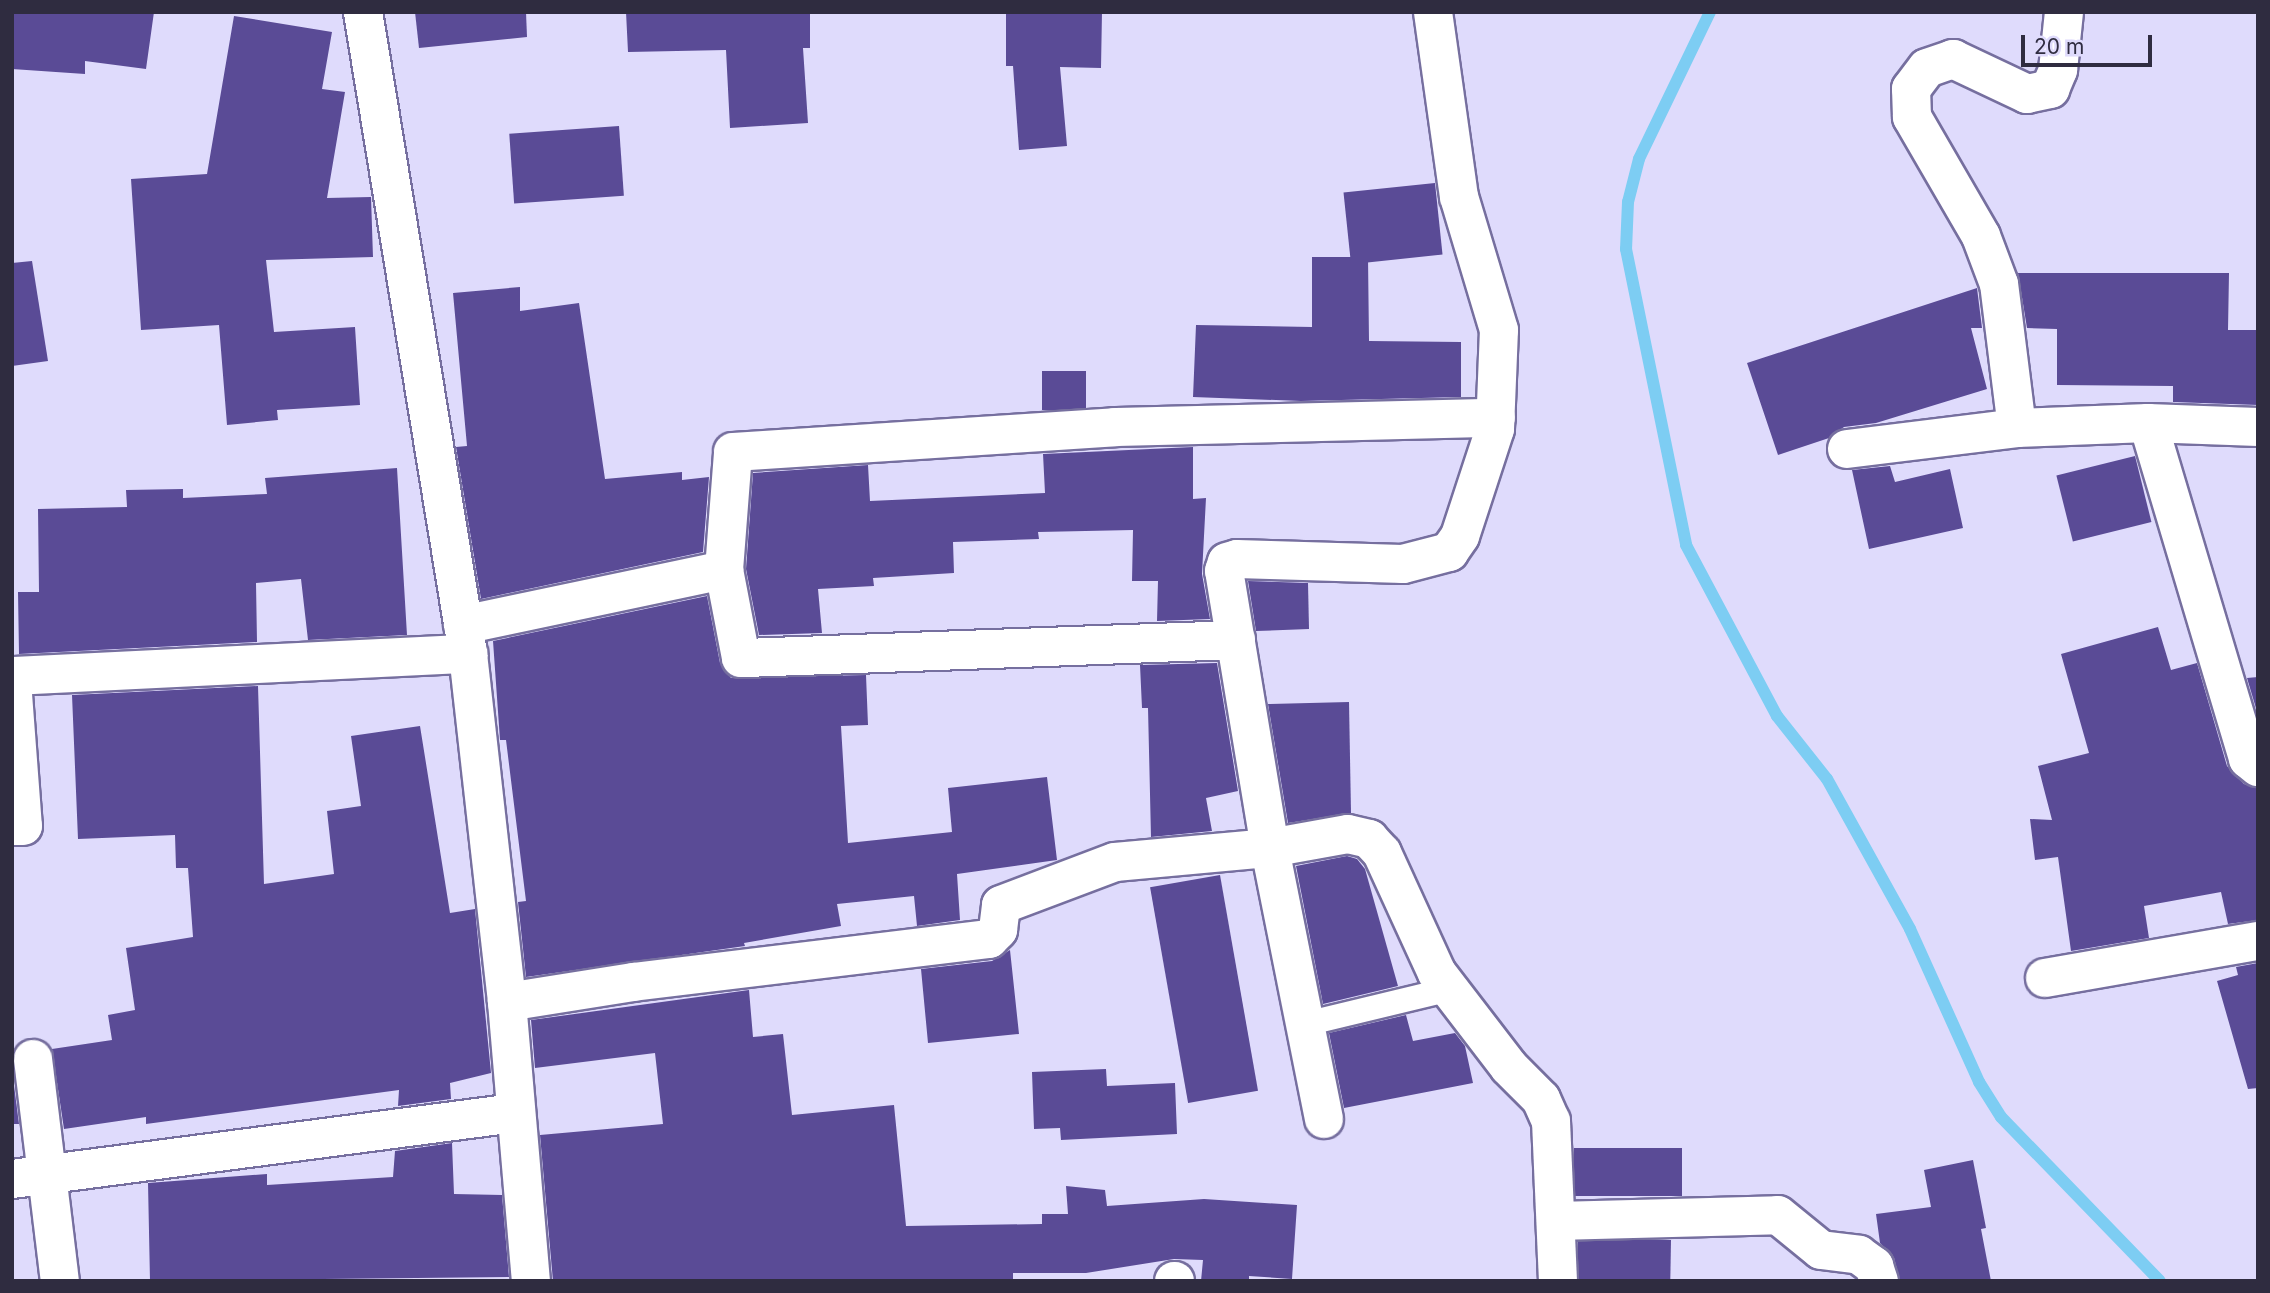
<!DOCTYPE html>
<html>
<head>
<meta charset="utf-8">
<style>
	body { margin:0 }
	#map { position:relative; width:2270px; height:1293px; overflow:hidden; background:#dfdbfc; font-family:Inter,sans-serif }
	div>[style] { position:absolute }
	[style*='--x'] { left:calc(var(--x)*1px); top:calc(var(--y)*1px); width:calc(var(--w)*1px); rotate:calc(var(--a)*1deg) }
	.stream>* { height:12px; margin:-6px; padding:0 6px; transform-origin:6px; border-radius:6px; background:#7dcdf3 }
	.building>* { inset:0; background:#5a4b96; transform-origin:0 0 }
	.roads { filter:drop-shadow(2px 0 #766f9f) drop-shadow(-2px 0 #766f9f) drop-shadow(0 2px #766f9f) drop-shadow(0 -2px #766f9f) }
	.lane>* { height:24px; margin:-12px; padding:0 12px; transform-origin:12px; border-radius:12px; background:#fff }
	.street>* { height:38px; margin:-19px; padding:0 19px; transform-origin:19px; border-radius:19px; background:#fff }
	.secondary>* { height:38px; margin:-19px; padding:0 19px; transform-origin:19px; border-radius:19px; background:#fff }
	span { translate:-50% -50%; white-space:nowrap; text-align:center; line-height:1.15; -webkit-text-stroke:7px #dfdbfc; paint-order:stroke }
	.frame { position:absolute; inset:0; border:14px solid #2f2c40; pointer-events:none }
	.scale { position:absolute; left:2021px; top:35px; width:131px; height:32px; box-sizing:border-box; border:4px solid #2f2c40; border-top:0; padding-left:9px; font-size:21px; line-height:24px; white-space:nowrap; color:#2f2c40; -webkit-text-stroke:5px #dfdbfc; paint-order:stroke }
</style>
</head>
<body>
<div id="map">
	<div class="stream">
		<div style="--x:1710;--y:12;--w:163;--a:115.8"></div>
		<div style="--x:1639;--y:159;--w:44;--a:104.3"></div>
		<div style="--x:1628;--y:202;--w:47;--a:92.4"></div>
		<div style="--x:1626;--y:249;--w:302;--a:78.5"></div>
		<div style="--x:1686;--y:545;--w:194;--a:62"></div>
		<div style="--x:1777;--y:716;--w:80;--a:51.6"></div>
		<div style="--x:1827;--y:779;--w:171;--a:61"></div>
		<div style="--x:1910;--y:929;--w:168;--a:65.7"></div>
		<div style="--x:1979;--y:1082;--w:41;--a:57.8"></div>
		<div style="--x:2001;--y:1117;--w:228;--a:45.9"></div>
	</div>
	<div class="building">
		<div style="clip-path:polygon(12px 12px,154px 12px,146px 69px,85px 61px,85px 74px,12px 69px)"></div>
		<div style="clip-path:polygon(415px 12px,526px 12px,527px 37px,419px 48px)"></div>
		<div style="clip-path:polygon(626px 12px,810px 12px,810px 48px,803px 48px,808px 123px,730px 128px,726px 50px,628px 52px)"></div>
		<div style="clip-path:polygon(1006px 12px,1102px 12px,1101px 68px,1060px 67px,1067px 146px,1019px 150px,1013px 66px,1006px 66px)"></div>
		<div style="clip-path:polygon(234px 16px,332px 32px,322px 89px,345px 92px,327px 198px,371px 197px,373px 257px,266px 260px,274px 332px,355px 327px,360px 405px,277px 410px,278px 420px,227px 425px,219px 325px,141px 330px,131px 179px,207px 174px)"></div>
		<div style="left:619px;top:126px;width:70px;height:110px;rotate:86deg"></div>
		<div style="left:1435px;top:183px;width:72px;height:92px;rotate:84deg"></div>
		<div style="clip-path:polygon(1312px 257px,1368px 257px,1369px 341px,1461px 342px,1461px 397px,1301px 401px,1193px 397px,1196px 325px,1312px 327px)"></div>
		<div style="clip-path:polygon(32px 261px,48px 361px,12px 366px,12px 263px)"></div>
		<div style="clip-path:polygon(2018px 273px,2229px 273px,2228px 330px,2258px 330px,2258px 405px,2173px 402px,2173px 386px,2057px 385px,2057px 329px,2027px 328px)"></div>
		<div style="clip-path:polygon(520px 287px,520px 311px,579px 303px,605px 479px,682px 472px,682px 480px,709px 477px,703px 552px,481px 599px,456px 447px,467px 446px,453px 293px)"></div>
		<div style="clip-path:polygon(1977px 288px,1982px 328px,1971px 328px,1987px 389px,1876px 423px,1844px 427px,1829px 438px,1778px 455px,1747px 363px)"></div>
		<div style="left:1042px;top:371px;width:44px;height:39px"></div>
		<div style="clip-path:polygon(1193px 447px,1193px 499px,1206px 498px,1202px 574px,1210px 619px,1157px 621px,1158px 581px,1132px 581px,1133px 530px,1038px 532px,1039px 539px,953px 542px,954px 573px,873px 578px,874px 586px,818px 589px,822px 633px,759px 635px,746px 569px,753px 473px,868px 465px,870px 501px,1045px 493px,1043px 454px)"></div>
		<div style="left:2135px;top:456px;width:68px;height:81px;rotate:76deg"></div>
		<div style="clip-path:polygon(1890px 466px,1895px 482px,1950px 469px,1963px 528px,1869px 549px,1852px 470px)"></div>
		<div style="clip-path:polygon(397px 468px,407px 635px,308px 640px,301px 579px,256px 583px,257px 642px,19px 654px,18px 592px,39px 592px,38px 509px,127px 507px,126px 490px,183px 489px,183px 498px,267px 494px,265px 478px)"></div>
		<div style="clip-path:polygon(1248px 581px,1308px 583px,1309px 629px,1256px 631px)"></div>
		<div style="clip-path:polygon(707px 596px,720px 663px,731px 678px,866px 675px,868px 725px,841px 726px,848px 843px,952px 832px,948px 788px,1047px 777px,1057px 860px,957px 874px,960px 920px,917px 926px,914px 896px,837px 904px,841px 926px,744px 943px,745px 946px,526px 977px,518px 902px,526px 901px,506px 740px,500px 740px,493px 641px)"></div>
		<div style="clip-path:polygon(2158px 627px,2171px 670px,2197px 663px,2227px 766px,2244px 784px,2258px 788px,2258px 920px,2228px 924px,2221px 892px,2144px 906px,2149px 938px,2071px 951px,2058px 857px,2035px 860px,2030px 819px,2052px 820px,2038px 766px,2089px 753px,2061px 654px)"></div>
		<div style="clip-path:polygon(1217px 663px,1238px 791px,1206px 798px,1212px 831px,1151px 837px,1148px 708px,1142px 708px,1140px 665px)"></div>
		<div style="clip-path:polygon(2258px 677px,2258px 715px,2247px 678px)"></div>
		<div style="clip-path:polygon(258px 686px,264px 884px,334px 874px,327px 811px,361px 806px,351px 736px,420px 726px,450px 913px,475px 909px,491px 1073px,450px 1083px,451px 1099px,398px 1106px,399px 1090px,146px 1124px,146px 1117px,64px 1129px,52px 1049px,112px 1040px,108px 1015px,135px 1010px,126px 948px,193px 937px,188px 868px,176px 868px,175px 835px,78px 839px,72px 695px)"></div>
		<div style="clip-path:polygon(1349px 702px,1351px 813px,1288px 823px,1268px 704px)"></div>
		<div style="clip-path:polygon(1347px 856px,1357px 859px,1365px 869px,1398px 986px,1323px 1004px,1296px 866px)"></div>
		<div style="left:1220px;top:875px;width:219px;height:71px;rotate:80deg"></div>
		<div style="clip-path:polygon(1010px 950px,1019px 1034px,928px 1043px,921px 969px,992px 961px)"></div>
		<div style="clip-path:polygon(2258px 963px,2258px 1088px,2248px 1089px,2217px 981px,2238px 975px,2236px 967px)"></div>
		<div style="clip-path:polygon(749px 990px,753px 1037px,783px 1034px,792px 1115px,894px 1105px,906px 1226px,1042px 1224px,1042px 1214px,1068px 1214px,1066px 1186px,1105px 1190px,1107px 1206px,1204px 1199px,1297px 1205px,1292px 1279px,1249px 1276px,1249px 1281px,1201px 1281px,1203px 1260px,1174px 1259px,1086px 1273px,1013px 1273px,1013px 1281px,553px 1281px,540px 1135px,663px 1124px,655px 1053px,535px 1068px,531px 1020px)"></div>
		<div style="clip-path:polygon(1406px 1015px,1413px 1041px,1455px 1033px,1465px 1046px,1473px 1083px,1344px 1108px,1329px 1033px)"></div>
		<div style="clip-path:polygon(1106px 1069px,1107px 1086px,1175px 1083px,1177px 1134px,1061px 1140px,1060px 1128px,1034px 1129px,1032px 1072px)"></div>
		<div style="clip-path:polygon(12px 1070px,19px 1124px,12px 1124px)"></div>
		<div style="clip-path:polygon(452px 1143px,454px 1194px,502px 1195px,509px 1277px,150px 1281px,148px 1183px,267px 1174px,267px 1185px,393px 1177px,395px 1151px)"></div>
		<div style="left:1682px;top:1148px;width:48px;height:108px;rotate:90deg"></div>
		<div style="clip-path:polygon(1973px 1160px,1986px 1228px,1981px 1229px,1991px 1281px,1900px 1281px,1894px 1258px,1880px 1243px,1876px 1214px,1931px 1207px,1924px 1170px)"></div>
		<div style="left:1671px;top:1240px;width:41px;height:93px;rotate:91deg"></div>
	</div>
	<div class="roads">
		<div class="lane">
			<div style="--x:1305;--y:1024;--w:150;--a:-13.5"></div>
		</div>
		<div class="street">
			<div style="--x:2148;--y:423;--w:351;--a:73.4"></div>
			<div style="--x:2248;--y:759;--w:13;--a:39"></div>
			<div style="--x:2017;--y:428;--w:145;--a:-97.1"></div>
			<div style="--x:1999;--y:284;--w:51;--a:-110.6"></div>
			<div style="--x:1981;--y:236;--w:138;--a:-120.1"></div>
			<div style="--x:1912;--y:117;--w:28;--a:-92"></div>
			<div style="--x:1911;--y:89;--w:26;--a:-53"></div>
			<div style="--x:1927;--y:68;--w:28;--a:-19"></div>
			<div style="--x:1953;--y:59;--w:82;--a:25.3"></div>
			<div style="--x:2027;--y:94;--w:24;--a:-12"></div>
			<div style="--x:2050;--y:89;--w:21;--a:-67"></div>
			<div style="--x:2058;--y:70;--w:58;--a:-84.1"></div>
			<div style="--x:1847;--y:449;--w:171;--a:-7"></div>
			<div style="--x:2017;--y:428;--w:131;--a:-2.2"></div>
			<div style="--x:2148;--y:423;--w:110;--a:2.1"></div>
			<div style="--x:463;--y:625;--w:267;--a:-11.9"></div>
			<div style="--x:1236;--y:640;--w:495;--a:177.9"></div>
			<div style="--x:741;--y:658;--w:90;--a:-100.9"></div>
			<div style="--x:724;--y:570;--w:118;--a:-85.6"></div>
			<div style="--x:733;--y:452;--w:383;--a:-3.7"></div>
			<div style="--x:1115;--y:427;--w:381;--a:-1.4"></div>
			<div style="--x:12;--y:676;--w:457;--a:-2.8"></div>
			<div style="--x:12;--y:681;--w:145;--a:85.7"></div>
			<div style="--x:23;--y:826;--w:11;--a:180"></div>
			<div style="--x:2045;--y:978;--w:216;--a:-9.9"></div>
			<div style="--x:507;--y:1002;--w:128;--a:-9"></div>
			<div style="--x:633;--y:982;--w:359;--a:-6.9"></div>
			<div style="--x:989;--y:939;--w:13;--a:-45"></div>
			<div style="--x:998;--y:930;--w:25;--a:-83"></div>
			<div style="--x:1001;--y:905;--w:122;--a:-20.7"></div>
			<div style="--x:1115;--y:862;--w:156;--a:-5.2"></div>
			<div style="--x:1270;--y:848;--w:79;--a:-10.2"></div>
			<div style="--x:1348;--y:834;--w:22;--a:13"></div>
			<div style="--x:1369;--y:839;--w:19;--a:47"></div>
			<div style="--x:1382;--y:853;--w:132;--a:65.4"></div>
			<div style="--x:1437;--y:973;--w:118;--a:52.5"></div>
			<div style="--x:1509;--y:1067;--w:45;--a:45"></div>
			<div style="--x:1541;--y:1099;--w:24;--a:66"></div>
			<div style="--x:1551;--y:1121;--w:160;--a:87.5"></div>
			<div style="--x:33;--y:1059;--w:224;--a:83.1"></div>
			<div style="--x:1324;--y:1119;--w:276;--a:-101.3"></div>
			<div style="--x:1270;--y:848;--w:281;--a:-99.4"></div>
			<div style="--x:1224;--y:571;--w:9;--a:-72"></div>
			<div style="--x:1227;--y:562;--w:10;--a:-17"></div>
			<div style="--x:1237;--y:559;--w:166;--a:1.7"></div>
			<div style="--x:1403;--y:564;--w:48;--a:-14.6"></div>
			<div style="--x:1449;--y:552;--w:19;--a:-55"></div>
			<div style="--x:1460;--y:536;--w:113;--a:-71.9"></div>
			<div style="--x:1495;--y:429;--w:99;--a:-87.7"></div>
			<div style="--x:1499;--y:330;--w:139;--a:-106.7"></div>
			<div style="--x:1459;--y:197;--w:187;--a:-98"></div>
			<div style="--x:12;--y:1179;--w:507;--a:-7.48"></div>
			<div style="--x:1556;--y:1221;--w:222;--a:-1.5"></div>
			<div style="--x:1778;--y:1215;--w:55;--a:39.1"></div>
			<div style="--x:1821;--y:1250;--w:38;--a:7"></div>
			<div style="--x:1859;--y:1255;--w:19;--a:36"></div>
			<div style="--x:1874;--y:1266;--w:16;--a:72"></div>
			<div style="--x:1174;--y:1281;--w:1;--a:0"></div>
		</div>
		<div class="secondary">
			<div style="--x:363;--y:12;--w:651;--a:80.71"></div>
			<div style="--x:468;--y:654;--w:350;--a:83.6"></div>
			<div style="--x:507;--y:1002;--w:280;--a:85.1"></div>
		</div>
	</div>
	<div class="frame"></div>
	<div class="scale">20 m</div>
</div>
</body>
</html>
